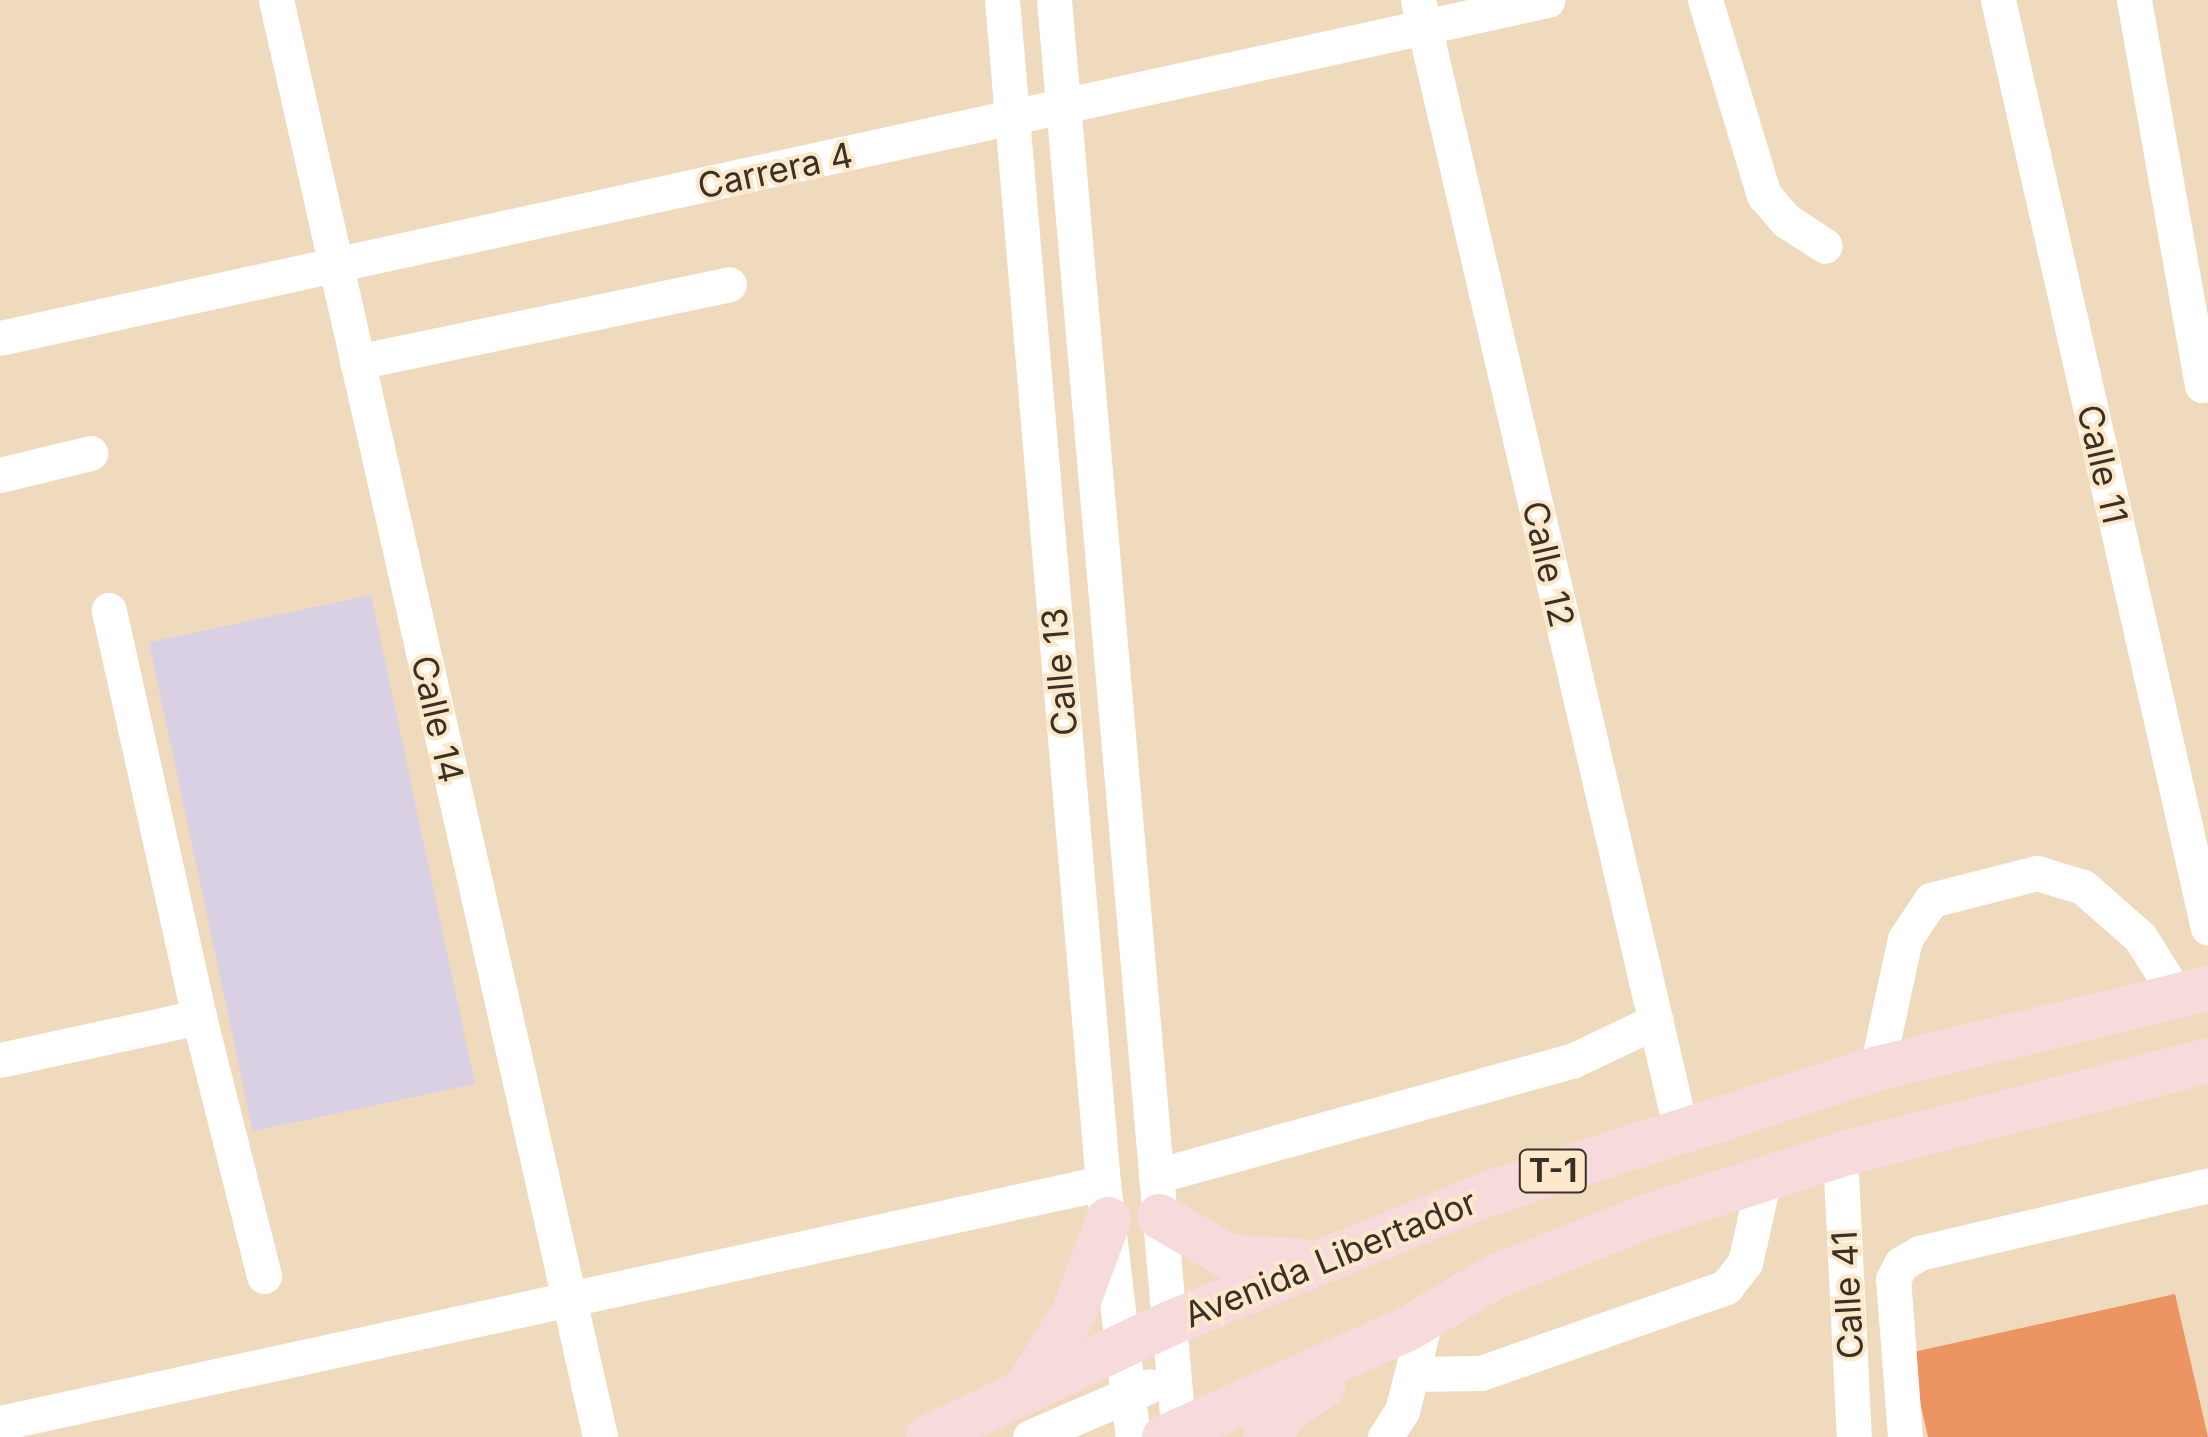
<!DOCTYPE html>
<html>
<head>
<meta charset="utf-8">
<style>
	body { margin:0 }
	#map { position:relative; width:2208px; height:1437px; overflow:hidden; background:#f0dabe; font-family:Inter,sans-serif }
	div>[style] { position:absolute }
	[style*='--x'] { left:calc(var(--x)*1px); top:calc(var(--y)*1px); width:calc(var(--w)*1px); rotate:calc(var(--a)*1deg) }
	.industrial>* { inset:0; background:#d9d0e4; transform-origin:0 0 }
	.building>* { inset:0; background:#ed9463 }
	.minor>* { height:35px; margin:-17.5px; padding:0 17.5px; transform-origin:17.5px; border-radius:17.5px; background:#fff }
	.major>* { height:45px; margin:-22.5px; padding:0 22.5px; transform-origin:22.5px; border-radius:22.5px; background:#f7dadc }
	span { translate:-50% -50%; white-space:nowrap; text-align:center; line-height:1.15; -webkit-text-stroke:8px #fee8cb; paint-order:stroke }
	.shield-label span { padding:2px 8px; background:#fee8cb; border:2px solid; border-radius:8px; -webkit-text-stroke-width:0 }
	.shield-label { font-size:32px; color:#3a3126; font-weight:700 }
	.street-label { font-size:35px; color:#3a3126 }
</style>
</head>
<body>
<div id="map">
	<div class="industrial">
		<div style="left:371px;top:595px;width:500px;height:227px;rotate:78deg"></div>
	</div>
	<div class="building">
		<div style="clip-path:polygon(2175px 1294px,2208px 1437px,1928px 1437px,1909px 1353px)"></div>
	</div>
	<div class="minor">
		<div style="--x:276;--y:0;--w:1473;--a:77.29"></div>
		<div style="--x:1002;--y:0;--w:1187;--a:85.12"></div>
		<div style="--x:1103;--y:1183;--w:256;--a:83.3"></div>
		<div style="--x:1054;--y:0;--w:1442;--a:85.03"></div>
		<div style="--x:1418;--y:0;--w:1157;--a:76.91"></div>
		<div style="--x:1705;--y:0;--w:204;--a:73.2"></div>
		<div style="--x:1764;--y:195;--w:35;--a:49"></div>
		<div style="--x:1787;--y:221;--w:45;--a:33.3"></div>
		<div style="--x:1998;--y:0;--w:951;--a:77.25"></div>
		<div style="--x:2134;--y:0;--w:391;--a:80"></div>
		<div style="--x:0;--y:338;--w:1584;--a:-12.32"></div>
		<div style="--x:357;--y:362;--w:380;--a:-11.8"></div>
		<div style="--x:0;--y:475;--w:93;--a:-13.7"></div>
		<div style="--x:199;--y:1017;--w:267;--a:75.9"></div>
		<div style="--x:0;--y:1060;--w:204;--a:-12.2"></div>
		<div style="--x:199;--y:1017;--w:417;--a:-102.5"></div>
		<div style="--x:1877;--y:1068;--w:132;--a:-77.8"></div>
		<div style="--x:1905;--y:939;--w:47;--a:-56.3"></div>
		<div style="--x:1931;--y:900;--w:109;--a:-14.3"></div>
		<div style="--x:2037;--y:873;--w:48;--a:16.9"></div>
		<div style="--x:2083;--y:887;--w:76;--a:41.3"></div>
		<div style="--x:2140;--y:937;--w:70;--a:57.9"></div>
		<div style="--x:1840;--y:1154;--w:283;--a:87.2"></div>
		<div style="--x:1156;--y:1176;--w:432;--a:-15.5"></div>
		<div style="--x:1572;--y:1061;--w:93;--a:-25.5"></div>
		<div style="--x:1412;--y:1374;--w:69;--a:-0.8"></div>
		<div style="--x:1481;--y:1373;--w:260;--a:-19.3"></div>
		<div style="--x:1726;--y:1287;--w:31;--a:-52"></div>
		<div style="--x:1745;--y:1263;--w:87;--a:-77.4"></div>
		<div style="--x:0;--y:1423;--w:1129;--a:-12.28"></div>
		<div style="--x:1030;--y:1437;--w:129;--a:-23.2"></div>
		<div style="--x:1385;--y:1437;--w:31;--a:-57"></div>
		<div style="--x:1402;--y:1411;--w:97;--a:-75.7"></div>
		<div style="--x:1905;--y:1437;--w:158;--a:-94.3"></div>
		<div style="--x:1893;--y:1279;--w:17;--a:-62"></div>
		<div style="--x:1901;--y:1264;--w:21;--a:-31"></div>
		<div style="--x:1919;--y:1253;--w:297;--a:-13.2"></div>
	</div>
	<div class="major">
		<div style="--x:1159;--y:1216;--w:82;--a:30"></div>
		<div style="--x:1230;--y:1257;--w:68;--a:2.5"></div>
		<div style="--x:1026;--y:1387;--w:90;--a:-57.7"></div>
		<div style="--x:1074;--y:1311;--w:98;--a:-69.7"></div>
		<div style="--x:927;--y:1437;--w:268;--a:-25.2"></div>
		<div style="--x:1169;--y:1323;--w:351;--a:-22.1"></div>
		<div style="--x:1494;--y:1191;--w:402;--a:-17.8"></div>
		<div style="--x:1877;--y:1068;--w:341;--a:-13.6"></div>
		<div style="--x:1164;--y:1437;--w:265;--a:-24.1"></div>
		<div style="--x:1406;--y:1329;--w:104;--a:-30.8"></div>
		<div style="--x:1495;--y:1276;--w:159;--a:-21.7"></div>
		<div style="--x:1643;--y:1217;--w:207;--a:-17.7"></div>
		<div style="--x:1840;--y:1154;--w:380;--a:-14.3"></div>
		<div style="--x:1265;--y:1437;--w:40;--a:-51"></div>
		<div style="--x:1290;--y:1406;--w:38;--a:-32"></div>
	</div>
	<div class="shield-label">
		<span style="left:1553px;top:1171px">T-1</span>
	</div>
	<div class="street-label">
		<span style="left:775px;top:170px;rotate:-12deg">Carrera 4</span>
		<span style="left:2103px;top:464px;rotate:77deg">Calle 11</span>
		<span style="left:1549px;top:564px;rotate:77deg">Calle 12</span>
		<span style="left:1059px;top:672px;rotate:-95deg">Calle 13</span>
		<span style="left:438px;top:719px;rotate:77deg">Calle 14</span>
		<span style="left:1330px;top:1258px;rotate:-22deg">Avenida Libertador</span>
		<span style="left:1847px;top:1295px;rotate:-93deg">Calle 41</span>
	</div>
</div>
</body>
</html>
